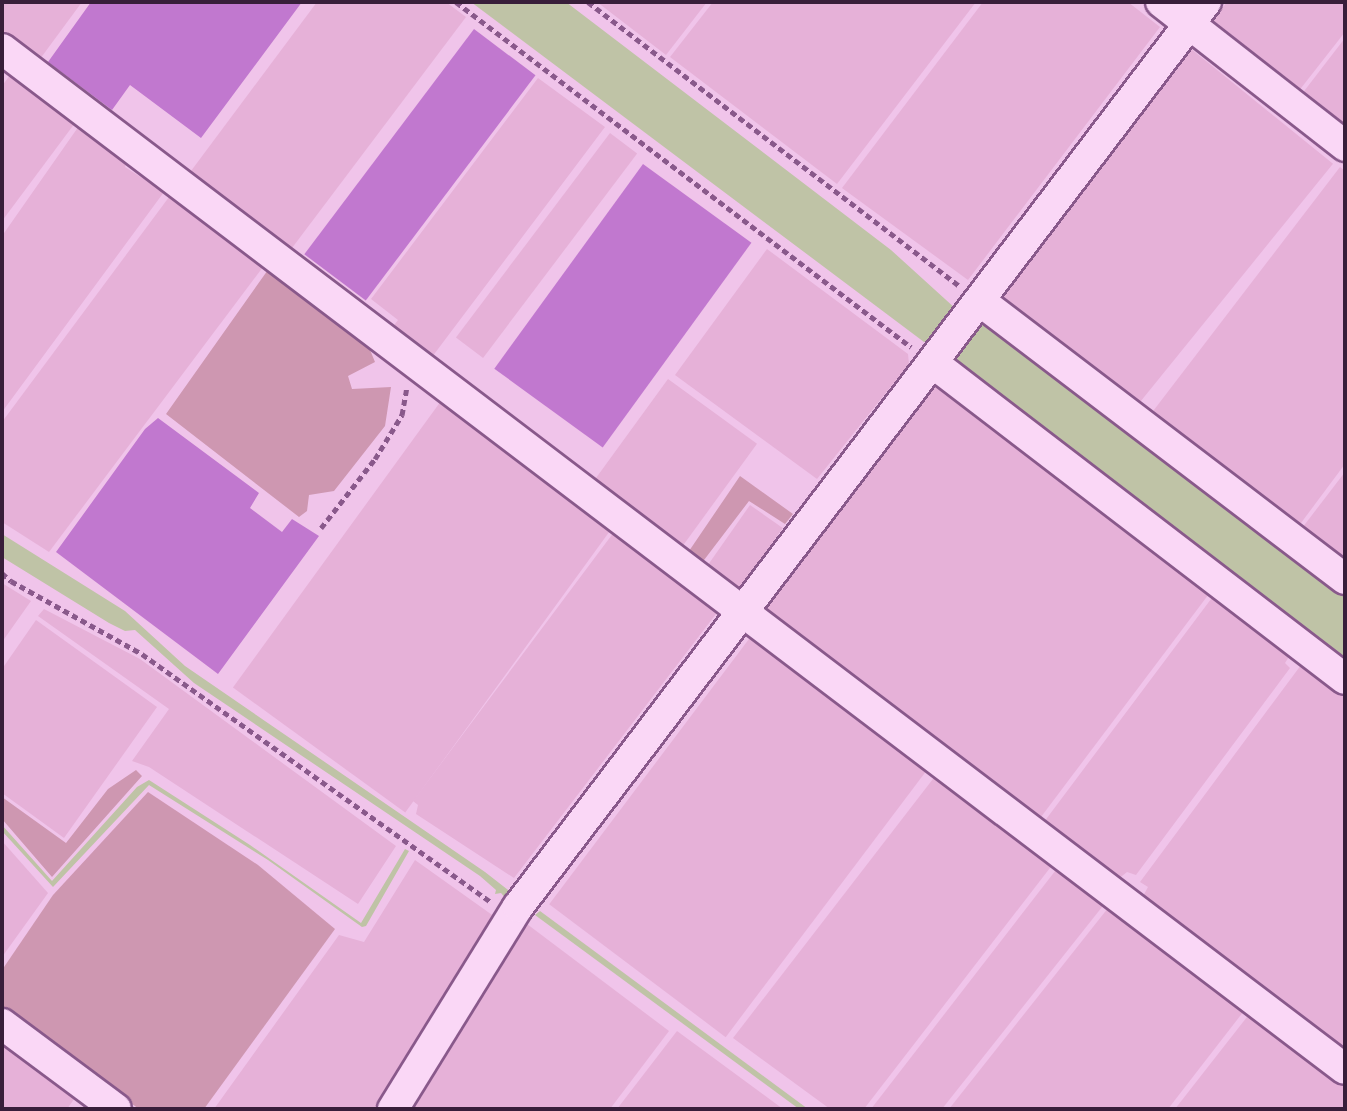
<!DOCTYPE html>
<html>
<head>
<meta charset="utf-8">
<style>
	body { margin:0 }
	#map { position:relative; width:1347px; height:1111px; overflow:hidden; background:#f0c4ea; font-family:"Zilla Slab",serif }
	div>[style] { position:absolute }
	[style*='--x'] { left:calc(var(--x)*1px); top:calc(var(--y)*1px); width:calc(var(--w)*1px); rotate:calc(var(--a)*1deg) }
	.farmland>* { inset:0; background:#e6b1d8; transform-origin:0 0 }
	.green>* { inset:0; background:#ce97b1 }
	.water>* { inset:0; background:#bfc3a6 }
	.building>* { inset:0; background:#c178cf; transform-origin:0 0 }
	.path>* { height:5px; margin-top:-2.5px; transform-origin:0; background:repeating-linear-gradient(90deg,#89598b 0 6px,transparent 0 10px) }
	.roads { filter:drop-shadow(2px 0 #89598b) drop-shadow(-2px 0 #89598b) drop-shadow(0 2px #89598b) drop-shadow(0 -2px #89598b) }
	.minor>* { height:30px; margin:-15px; padding:0 15px; transform-origin:15px; border-radius:15px; background:#fad7f6 }
	span { translate:-50% -50%; white-space:nowrap; text-align:center; line-height:1.15; -webkit-text-stroke:6px #f7d4f2; paint-order:stroke }
	.frame { position:absolute; inset:0; border:4px solid #381e3a; pointer-events:none }
</style>
</head>
<body>
<div id="map">
	<div class="farmland">
		<div style="clip-path:polygon(2px 2px,82px 2px,40px 59px,2px 30px)"></div>
		<div style="clip-path:polygon(317px 2px,446px 2px,466px 17px,289px 252px,188px 175px)"></div>
		<div style="clip-path:polygon(597px 2px,707px 2px,666px 55px)"></div>
		<div style="clip-path:polygon(713px 2px,976px 2px,837px 184px,670px 57px)"></div>
		<div style="clip-path:polygon(983px 2px,1128px 2px,1160px 27px,968px 280px,842px 188px)"></div>
		<div style="clip-path:polygon(1227px 2px,1345px 2px,1345px 32px,1298px 92px,1210px 24px)"></div>
		<div style="clip-path:polygon(1345px 38px,1345px 135px,1298px 99px)"></div>
		<div style="left:1190px;top:48px;width:184px;height:320px;rotate:39deg"></div>
		<div style="clip-path:polygon(13px 71px,78px 119px,2px 221px,2px 86px)"></div>
		<div style="clip-path:polygon(538px 78px,605px 127px,429px 361px,389px 332px,398px 320px,371px 299px)"></div>
		<div style="clip-path:polygon(81px 123px,129px 157px,125px 167px,164px 192px,2px 412px,2px 236px)"></div>
		<div style="left:610px;top:133px;width:34px;height:256px;rotate:37deg"></div>
		<div style="clip-path:polygon(1340px 167px,1345px 171px,1345px 464px,1298px 527px,1147px 419px)"></div>
		<div style="clip-path:polygon(172px 193px,266px 263px,49px 552px,2px 522px,2px 422px)"></div>
		<div style="clip-path:polygon(767px 249px,908px 354px,909px 364px,817px 479px,675px 375px)"></div>
		<div style="left:938px;top:377px;width:347px;height:295px;rotate:37deg"></div>
		<div style="left:668px;top:379px;width:110px;height:129px;rotate:36deg"></div>
		<div style="left:441px;top:401px;width:213px;height:354px;rotate:36deg"></div>
		<div style="clip-path:polygon(1345px 472px,1345px 566px,1299px 532px)"></div>
		<div style="left:750px;top:505px;width:40px;height:77px;rotate:35deg"></div>
		<div style="clip-path:polygon(614px 532px,719px 610px,514px 878px,416px 814px,418px 805px,413px 801px)"></div>
		<div style="clip-path:polygon(2px 583px,31px 601px,2px 642px)"></div>
		<div style="clip-path:polygon(1214px 595px,1294px 649px,1285px 663px,1290px 668px,1136px 875px,1127px 872px,1117px 880px,1044px 822px)"></div>
		<div style="clip-path:polygon(44px 609px,140px 659px,396px 846px,358px 904px,149px 767px,132px 761px,169px 709px,38px 616px)"></div>
		<div style="clip-path:polygon(36px 620px,157px 707px,64px 838px,2px 793px,2px 669px)"></div>
		<div style="left:752px;top:635px;width:221px;height:337px;rotate:37deg"></div>
		<div style="clip-path:polygon(1304px 661px,1345px 693px,1345px 1045px,1336px 1046px,1142px 898px,1148px 887px,1140px 882px)"></div>
		<div style="clip-path:polygon(936px 775px,1053px 864px,864px 1109px,830px 1109px,733px 1038px)"></div>
		<div style="clip-path:polygon(2px 841px,48px 893px,2px 957px)"></div>
		<div style="clip-path:polygon(415px 860px,495px 917px,375px 1109px,214px 1109px,339px 935px,364px 942px)"></div>
		<div style="clip-path:polygon(1059px 866px,1106px 902px,942px 1109px,871px 1109px)"></div>
		<div style="clip-path:polygon(1112px 903px,1247px 1007px,1168px 1109px,949px 1109px)"></div>
		<div style="clip-path:polygon(527px 924px,669px 1031px,610px 1109px,412px 1109px)"></div>
		<div style="clip-path:polygon(1254px 1008px,1345px 1079px,1345px 1109px,1175px 1109px)"></div>
		<div style="clip-path:polygon(677px 1031px,783px 1109px,617px 1109px)"></div>
		<div style="clip-path:polygon(2px 1041px,77px 1095px,67px 1109px,2px 1109px)"></div>
	</div>
	<div class="green">
		<div style="clip-path:polygon(270px 267px,368px 345px,375px 362px,348px 376px,352px 389px,391px 387px,385px 426px,334px 491px,309px 495px,307px 511px,299px 517px,166px 414px)"></div>
		<div style="clip-path:polygon(740px 476px,793px 514px,785px 524px,749px 501px,701px 564px,687px 554px)"></div>
		<div style="clip-path:polygon(136px 770px,142px 776px,52px 877px,2px 819px,2px 797px,66px 843px,108px 789px)"></div>
		<div style="clip-path:polygon(148px 792px,258px 865px,335px 929px,204px 1109px,139px 1109px,2px 1009px,2px 970px,53px 895px)"></div>
	</div>
	<div class="water">
		<div style="clip-path:polygon(471px 2px,566px 2px,891px 250px,956px 309px,987px 327px,1345px 591px,1345px 666px,959px 368px,933px 343px,924px 342px)"></div>
		<div style="clip-path:polygon(2px 534px,125px 611px,185px 666px,485px 872px,512px 893px,508px 901px,501px 893px,495px 894px,496px 890px,480px 876px,194px 683px,135px 630px,125px 631px,109px 623px,2px 557px)"></div>
		<div style="clip-path:polygon(149px 780px,250px 845px,361px 923px,405px 849px,409px 851px,366px 926px,362px 927px,268px 860px,149px 785px,53px 887px,2px 831px,2px 825px,52px 881px,137px 787px)"></div>
		<div style="clip-path:polygon(540px 911px,808px 1109px,799px 1109px,535px 915px)"></div>
	</div>
	<div class="building">
		<div style="clip-path:polygon(91px 2px,302px 2px,201px 138px,130px 85px,112px 110px,48px 62px)"></div>
		<div style="left:474px;top:29px;width:77px;height:282px;rotate:37deg"></div>
		<div style="left:643px;top:164px;width:134px;height:253px;rotate:36deg"></div>
		<div style="clip-path:polygon(158px 418px,259px 493px,250px 508px,282px 532px,292px 519px,319px 536px,218px 674px,56px 552px,145px 429px)"></div>
	</div>
	<div class="path">
		<div style="--x:456;--y:2;--w:571;--a:37.17"></div>
		<div style="--x:588;--y:2;--w:468;--a:37.4"></div>
		<div style="--x:321;--y:528;--w:88;--a:-52"></div>
		<div style="--x:375;--y:459;--w:52;--a:-58.5"></div>
		<div style="--x:402;--y:415;--w:27;--a:-80"></div>
		<div style="--x:2;--y:573;--w:12;--a:42"></div>
		<div style="--x:11;--y:581;--w:150;--a:29.1"></div>
		<div style="--x:142;--y:654;--w:428;--a:35.4"></div>
	</div>
	<div class="roads">
		<div class="minor">
			<div style="--x:1161;--y:2;--w:234;--a:38"></div>
			<div style="--x:2;--y:49;--w:1686;--a:37.22"></div>
			<div style="--x:980;--y:301;--w:459;--a:37.3"></div>
			<div style="--x:933;--y:363;--w:519;--a:37.49"></div>
			<div style="--x:2;--y:1024;--w:142;--a:36.7"></div>
			<div style="--x:393;--y:1109;--w:238;--a:-58.3"></div>
			<div style="--x:518;--y:907;--w:1137;--a:-52.76"></div>
		</div>
	</div>
	<div class="frame"></div>
</div>
</body>
</html>
